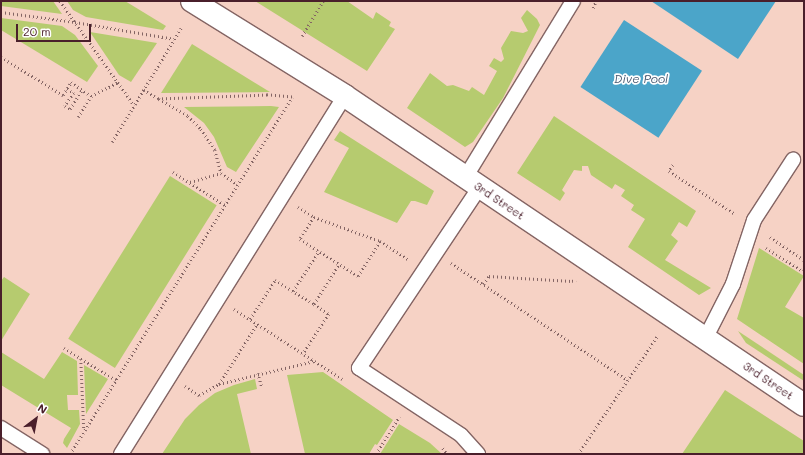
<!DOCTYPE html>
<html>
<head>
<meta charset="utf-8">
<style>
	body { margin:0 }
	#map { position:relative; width:805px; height:455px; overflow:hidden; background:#f0e7cd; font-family:Mali,sans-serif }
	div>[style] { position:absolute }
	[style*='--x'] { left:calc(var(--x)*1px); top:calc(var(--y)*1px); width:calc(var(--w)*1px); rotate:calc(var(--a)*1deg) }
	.built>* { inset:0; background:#f6d2c5; transform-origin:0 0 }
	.green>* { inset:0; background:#b6cb6f; transform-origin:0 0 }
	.water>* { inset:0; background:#4ba5c9; transform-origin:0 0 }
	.path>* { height:2.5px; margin-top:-1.25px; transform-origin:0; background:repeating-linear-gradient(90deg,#846564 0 1px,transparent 0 4px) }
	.roads { filter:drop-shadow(1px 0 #846564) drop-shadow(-1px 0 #846564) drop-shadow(0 1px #846564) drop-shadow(0 -1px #846564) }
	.service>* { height:14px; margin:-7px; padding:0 7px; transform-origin:7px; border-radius:7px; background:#fff }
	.minor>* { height:22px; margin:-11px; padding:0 11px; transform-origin:11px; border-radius:11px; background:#fff }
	span { translate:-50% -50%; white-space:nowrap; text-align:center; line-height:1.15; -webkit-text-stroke:3.5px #fff; paint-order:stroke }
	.street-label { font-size:11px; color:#4a1f2b }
	.water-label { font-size:12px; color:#4a5b72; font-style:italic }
	.frame { position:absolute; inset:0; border:2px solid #4a1f2b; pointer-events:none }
	.north { position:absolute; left:16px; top:399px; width:40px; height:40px; -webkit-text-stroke:3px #fff; paint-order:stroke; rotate:32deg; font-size:11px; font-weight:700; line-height:16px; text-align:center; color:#4a1f2b }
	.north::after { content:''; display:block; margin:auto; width:14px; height:18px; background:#4a1f2b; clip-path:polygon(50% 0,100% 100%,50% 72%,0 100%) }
	.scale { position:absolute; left:16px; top:24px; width:75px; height:18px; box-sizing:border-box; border:2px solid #4a1f2b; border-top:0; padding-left:5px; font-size:12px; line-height:14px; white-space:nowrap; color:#4a1f2b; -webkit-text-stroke:3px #fff; paint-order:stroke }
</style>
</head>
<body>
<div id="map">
	<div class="built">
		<div style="left:1px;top:1px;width:803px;height:453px"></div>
	</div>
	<div class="green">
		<div style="clip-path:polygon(1px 1px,53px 1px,62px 14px,1px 6px)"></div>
		<div style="clip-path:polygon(67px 1px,125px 1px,166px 26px,163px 30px,86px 17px,73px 10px)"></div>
		<div style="clip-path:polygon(255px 1px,347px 1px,373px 19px,376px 12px,391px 22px,389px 26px,395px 29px,367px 71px)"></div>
		<div style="clip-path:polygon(527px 10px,537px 19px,540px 25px,503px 98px,473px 142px,465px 147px,407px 108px,430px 73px,447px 86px,453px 85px,469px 91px,472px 87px,484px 95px,497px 71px,489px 66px,494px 58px,501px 62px,504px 59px,501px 48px,511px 31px,523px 33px,528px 31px,521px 18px)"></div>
		<div style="clip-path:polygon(1px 18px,62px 26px,75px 35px,98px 66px,87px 82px,1px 30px)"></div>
		<div style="clip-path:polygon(90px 32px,157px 43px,131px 82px,119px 75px)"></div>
		<div style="clip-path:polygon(192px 44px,270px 92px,161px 93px)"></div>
		<div style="clip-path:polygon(271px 106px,279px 107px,236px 172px,227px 167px,214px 137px,204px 123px,184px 107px)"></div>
		<div style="clip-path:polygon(554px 116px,696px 211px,687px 227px,679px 222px,671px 235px,678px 241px,665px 260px,711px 288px,699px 295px,628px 247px,645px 219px,631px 210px,634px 205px,621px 196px,625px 190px,615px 184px,612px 189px,591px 175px,588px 166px,582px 166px,582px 171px,574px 170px,562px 190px,565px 193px,560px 201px,517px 173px)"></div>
		<div style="clip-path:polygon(340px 131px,434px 191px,427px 205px,415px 201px,411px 201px,397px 223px,324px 192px,349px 148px,334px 140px)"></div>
		<div style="left:170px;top:176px;width:55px;height:192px;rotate:32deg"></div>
		<div style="clip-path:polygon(759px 248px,804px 276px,785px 307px,804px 318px,804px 364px,737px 319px)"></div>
		<div style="clip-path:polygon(4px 277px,30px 294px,1px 341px,1px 281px)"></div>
		<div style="clip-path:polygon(738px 331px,804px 375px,804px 381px,746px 343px)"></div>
		<div style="clip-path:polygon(1px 352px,44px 379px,62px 352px,77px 361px,78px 395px,67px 395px,68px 410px,79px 410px,80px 424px,67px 448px,63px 443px,64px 439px,71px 428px,1px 385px)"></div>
		<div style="clip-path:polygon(84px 365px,108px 379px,86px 414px)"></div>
		<div style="clip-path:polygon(323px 372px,393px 420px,377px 445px,375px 444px,369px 454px,305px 454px,287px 375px)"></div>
		<div style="clip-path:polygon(255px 379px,257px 389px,237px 394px,251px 454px,162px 454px,185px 419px,199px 405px,215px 393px,234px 385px)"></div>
		<div style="clip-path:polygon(725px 390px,804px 441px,804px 454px,682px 454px)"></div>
		<div style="clip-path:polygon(399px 424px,430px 443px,442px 454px,380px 454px)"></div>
	</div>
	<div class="water">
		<div style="clip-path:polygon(651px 1px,776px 1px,738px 59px)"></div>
		<div style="left:624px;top:20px;width:93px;height:80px;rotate:33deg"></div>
	</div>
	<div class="path">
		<div style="--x:60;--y:1;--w:128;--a:54.6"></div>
		<div style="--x:593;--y:8;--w:8;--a:-67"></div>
		<div style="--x:1;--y:12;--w:75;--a:7.7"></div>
		<div style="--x:75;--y:22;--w:100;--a:9.7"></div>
		<div style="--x:302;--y:36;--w:41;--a:-59"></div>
		<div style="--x:1;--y:57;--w:73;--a:31.5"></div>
		<div style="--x:63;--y:95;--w:15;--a:-58"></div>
		<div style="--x:71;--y:82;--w:24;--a:35"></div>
		<div style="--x:91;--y:96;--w:30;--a:-27"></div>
		<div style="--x:67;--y:89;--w:8;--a:30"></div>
		<div style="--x:74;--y:93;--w:16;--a:125"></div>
		<div style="--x:65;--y:106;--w:6;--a:31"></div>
		<div style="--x:70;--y:109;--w:22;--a:-58"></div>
		<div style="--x:159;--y:99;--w:34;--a:30"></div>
		<div style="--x:188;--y:116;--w:18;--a:45"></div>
		<div style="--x:201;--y:129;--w:25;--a:56"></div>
		<div style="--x:215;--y:150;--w:24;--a:75"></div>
		<div style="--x:221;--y:173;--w:19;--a:35"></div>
		<div style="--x:78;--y:117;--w:25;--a:-58"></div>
		<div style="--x:112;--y:142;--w:133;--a:-58.8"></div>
		<div style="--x:673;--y:165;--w:7;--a:124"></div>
		<div style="--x:669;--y:171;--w:79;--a:33.1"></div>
		<div style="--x:173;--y:172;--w:62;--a:32.4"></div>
		<div style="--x:190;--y:182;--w:32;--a:-16"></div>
		<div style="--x:298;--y:207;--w:19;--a:32"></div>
		<div style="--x:314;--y:217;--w:70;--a:20"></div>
		<div style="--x:380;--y:241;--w:33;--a:33"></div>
		<div style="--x:314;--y:217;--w:26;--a:122"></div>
		<div style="--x:300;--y:239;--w:69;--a:32.5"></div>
		<div style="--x:358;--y:276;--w:41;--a:-57.8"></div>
		<div style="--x:770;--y:237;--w:41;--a:34.1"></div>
		<div style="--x:766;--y:248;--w:44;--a:31.9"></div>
		<div style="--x:803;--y:271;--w:1;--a:-45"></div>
		<div style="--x:451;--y:263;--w:212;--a:33.5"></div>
		<div style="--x:483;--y:284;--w:10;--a:-53"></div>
		<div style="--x:489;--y:276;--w:83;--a:3.4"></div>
		<div style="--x:572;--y:281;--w:4;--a:-14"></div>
		<div style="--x:293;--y:291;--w:48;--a:-57"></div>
		<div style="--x:314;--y:304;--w:47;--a:-58"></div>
		<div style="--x:234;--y:309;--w:129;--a:32.9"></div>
		<div style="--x:250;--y:319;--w:46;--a:-57.3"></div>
		<div style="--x:275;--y:280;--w:46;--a:31.6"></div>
		<div style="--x:314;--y:304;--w:18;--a:34"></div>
		<div style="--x:329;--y:314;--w:48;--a:123"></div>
		<div style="--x:64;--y:348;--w:61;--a:31.6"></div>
		<div style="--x:81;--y:359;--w:71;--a:87.6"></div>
		<div style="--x:258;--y:373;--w:15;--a:74"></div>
		<div style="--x:219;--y:384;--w:71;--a:-57.7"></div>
		<div style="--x:185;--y:386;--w:17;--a:33"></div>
		<div style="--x:199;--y:395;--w:23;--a:-29"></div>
		<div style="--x:219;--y:384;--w:98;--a:-13.6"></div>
		<div style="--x:443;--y:448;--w:7;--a:56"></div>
		<div style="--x:70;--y:454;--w:420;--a:-58.1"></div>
		<div style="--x:292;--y:97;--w:25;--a:-175"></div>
		<div style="--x:267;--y:95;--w:109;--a:177.9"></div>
		<div style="--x:158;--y:99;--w:17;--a:-149"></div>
		<div style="--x:376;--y:454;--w:44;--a:-58.1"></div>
		<div style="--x:578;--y:454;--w:143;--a:-56.1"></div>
	</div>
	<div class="roads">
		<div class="service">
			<div style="--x:465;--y:178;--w:207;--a:-58.6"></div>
			<div style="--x:705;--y:339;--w:62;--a:-63"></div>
			<div style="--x:733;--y:284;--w:67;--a:-71.8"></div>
			<div style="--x:754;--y:220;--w:72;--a:-57"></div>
			<div style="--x:1;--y:428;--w:49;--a:32.4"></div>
			<div style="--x:121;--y:454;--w:422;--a:-58"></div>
			<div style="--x:478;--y:454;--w:25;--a:-132"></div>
			<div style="--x:461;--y:435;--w:122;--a:-146.7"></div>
			<div style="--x:359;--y:368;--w:216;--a:-56.3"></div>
		</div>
		<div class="minor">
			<div style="--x:192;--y:1;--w:180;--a:31.8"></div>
			<div style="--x:345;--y:96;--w:553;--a:33.95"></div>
		</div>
	</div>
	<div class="street-label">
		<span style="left:499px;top:201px;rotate:34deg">3rd Street</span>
		<span style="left:768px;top:381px;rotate:34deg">3rd Street</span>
	</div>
	<div class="water-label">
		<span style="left:641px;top:79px">Dive Pool</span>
	</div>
	<div class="frame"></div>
	<div class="north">N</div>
	<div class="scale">20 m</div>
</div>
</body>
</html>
